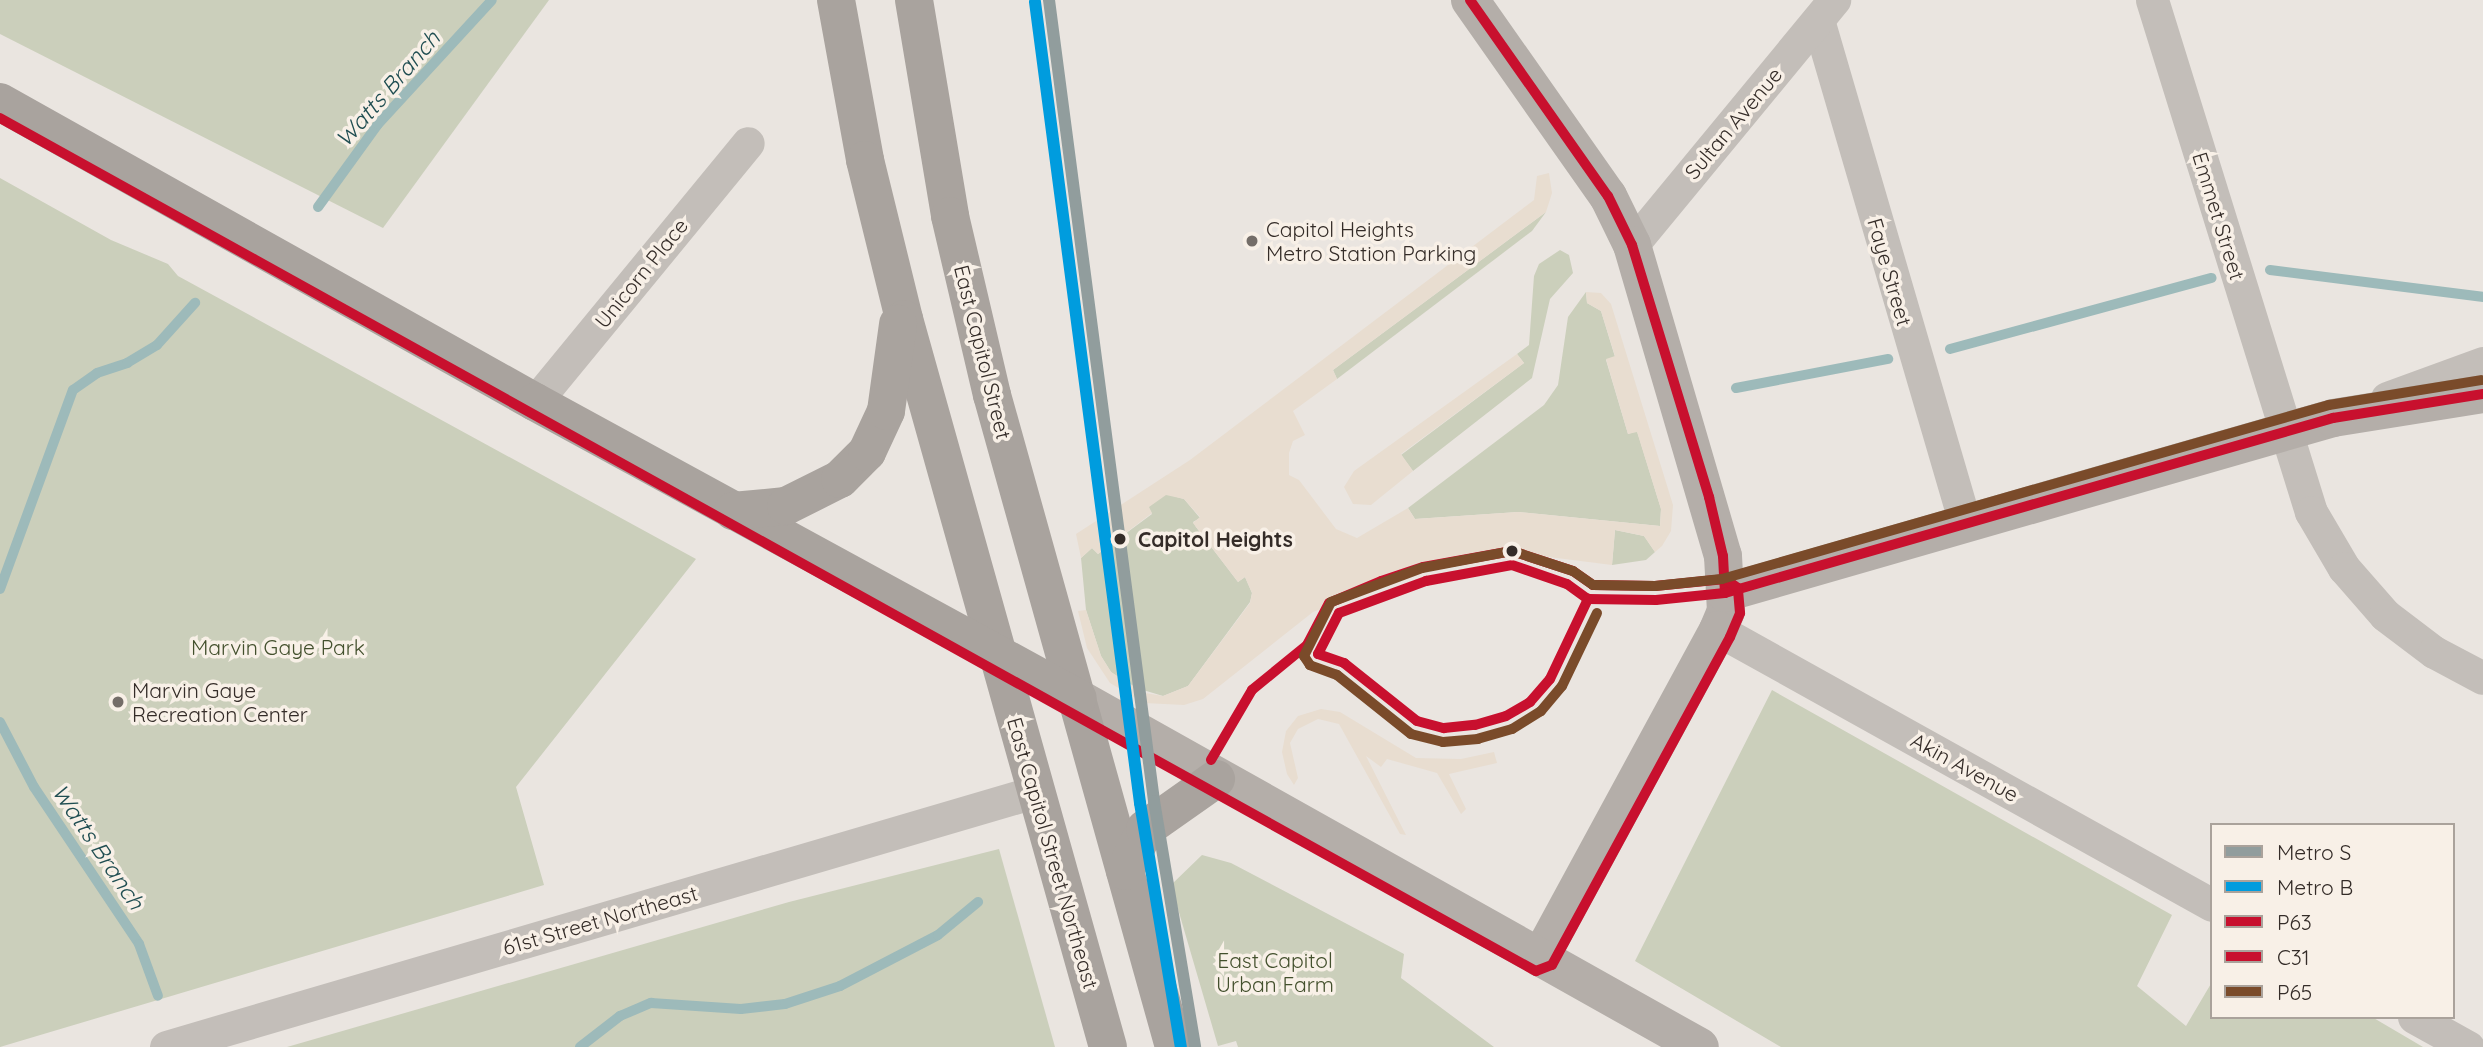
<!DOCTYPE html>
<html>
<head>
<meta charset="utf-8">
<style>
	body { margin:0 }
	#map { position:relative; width:2483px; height:1047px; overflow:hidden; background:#eae5e0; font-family:Quicksand,sans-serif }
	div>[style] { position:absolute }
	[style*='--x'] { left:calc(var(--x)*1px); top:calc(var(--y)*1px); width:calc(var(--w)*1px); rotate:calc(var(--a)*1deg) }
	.green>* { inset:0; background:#cbcfbb }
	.plaza>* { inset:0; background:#e8ddd0 }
	.stream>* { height:10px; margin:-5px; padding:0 5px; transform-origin:5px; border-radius:5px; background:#9dbaba }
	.street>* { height:33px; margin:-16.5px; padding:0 16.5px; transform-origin:16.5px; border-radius:16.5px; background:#c3beb9 }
	.secondary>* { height:38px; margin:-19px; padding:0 19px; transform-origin:19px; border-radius:19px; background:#b4aea9 }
	.primary>* { height:38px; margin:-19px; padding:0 19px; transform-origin:19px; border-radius:19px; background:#a9a39e }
	.bus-1>* { height:10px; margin:-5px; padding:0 5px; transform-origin:5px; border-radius:5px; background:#c8102e }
	.bus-2>* { height:10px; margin:-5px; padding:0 5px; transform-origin:5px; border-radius:5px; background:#c8102e }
	.bus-3>* { height:10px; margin:-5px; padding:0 5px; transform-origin:5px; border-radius:5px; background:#7a4b2a }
	.metro-1>* { height:12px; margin:-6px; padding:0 6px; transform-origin:6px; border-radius:6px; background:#919d9d }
	.metro-2>* { height:12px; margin:-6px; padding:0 6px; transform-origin:6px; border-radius:6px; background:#009cde }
	.dots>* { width:19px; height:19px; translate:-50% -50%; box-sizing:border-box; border:4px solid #f8f0e7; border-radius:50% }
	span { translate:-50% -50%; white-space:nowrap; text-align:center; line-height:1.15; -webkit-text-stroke:7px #f8f0e7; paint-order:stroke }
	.street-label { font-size:21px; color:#342c28 }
	.poi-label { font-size:21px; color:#342c28 }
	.left { translate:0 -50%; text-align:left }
	.stop-label { font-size:21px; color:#342c28; font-weight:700 }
	.park-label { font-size:21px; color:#43502d }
	.water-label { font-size:23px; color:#204e52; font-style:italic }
	.legend { position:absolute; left:2210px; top:823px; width:245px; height:196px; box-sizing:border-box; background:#f8f0e7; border:2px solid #aaa29b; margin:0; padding:9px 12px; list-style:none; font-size:21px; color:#342c28 }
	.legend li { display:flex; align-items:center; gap:14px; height:35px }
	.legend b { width:35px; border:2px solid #aaa29b }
</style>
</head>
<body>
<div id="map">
	<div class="green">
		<div style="clip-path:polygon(0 0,549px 0,383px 228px,0 34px)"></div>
		<div style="clip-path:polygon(0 178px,111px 240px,168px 264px,178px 276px,696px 559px,516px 787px,544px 885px,0 1047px)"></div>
		<div style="clip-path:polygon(1546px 212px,1532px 231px,1337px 379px,1333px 370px)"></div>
		<div style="clip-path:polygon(1560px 250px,1569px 255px,1573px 273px,1550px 299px,1532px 378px,1413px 471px,1401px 455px,1524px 363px,1517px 354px,1529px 345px,1534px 276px,1539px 264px)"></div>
		<div style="clip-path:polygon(1586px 292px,1587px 303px,1601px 311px,1615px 357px,1606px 360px,1628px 434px,1637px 431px,1661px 509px,1660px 526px,1518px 512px,1415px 519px,1408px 508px,1544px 405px,1558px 385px,1568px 317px)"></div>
		<div style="clip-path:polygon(1166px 494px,1184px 499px,1200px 518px,1193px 522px,1196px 527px,1238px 582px,1245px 577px,1252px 593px,1250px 602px,1188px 686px,1163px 696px,1130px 686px,1111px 672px,1101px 656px,1086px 610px,1081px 558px,1092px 548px,1098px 554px,1152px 514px,1148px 507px)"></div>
		<div style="clip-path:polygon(1615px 530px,1644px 536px,1655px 552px,1646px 560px,1612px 565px)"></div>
		<div style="clip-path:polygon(1772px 690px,2172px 915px,2137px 986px,2186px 1026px,2212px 982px,2212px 1017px,2372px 1017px,2423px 1047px,1781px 1047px,1635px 961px)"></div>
		<div style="clip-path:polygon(999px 849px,1055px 1047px,287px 1047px,789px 902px)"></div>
		<div style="clip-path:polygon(1202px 855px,1231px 863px,1404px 954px,1401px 978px,1494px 1047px,1238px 1047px,1236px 1041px,1218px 1046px,1171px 885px)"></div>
	</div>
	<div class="plaza">
		<div style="clip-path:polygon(1549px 173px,1552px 193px,1546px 212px,1333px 370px,1337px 379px,1293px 411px,1305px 435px,1293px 441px,1289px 453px,1289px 475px,1299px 480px,1336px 529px,1357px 538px,1408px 508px,1415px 519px,1518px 512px,1660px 526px,1661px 509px,1637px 432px,1628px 434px,1606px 359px,1615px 356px,1601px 311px,1587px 303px,1586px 292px,1601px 293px,1611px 304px,1673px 505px,1671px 531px,1662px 546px,1655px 552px,1644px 536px,1615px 530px,1612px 565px,1525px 554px,1419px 565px,1397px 579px,1313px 612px,1203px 699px,1184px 705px,1144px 703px,1110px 683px,1087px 648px,1078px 611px,1086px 610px,1101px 656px,1111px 672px,1145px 693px,1163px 696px,1188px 686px,1250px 603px,1252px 593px,1245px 577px,1238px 582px,1196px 527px,1193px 523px,1200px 517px,1184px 499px,1166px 495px,1149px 507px,1152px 513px,1098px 554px,1092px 548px,1081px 558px,1076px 534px,1190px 460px,1534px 200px,1537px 176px)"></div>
		<div style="clip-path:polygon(1517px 354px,1524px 363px,1401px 454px,1413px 471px,1371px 505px,1353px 504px,1344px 487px,1354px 471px)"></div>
		<div style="clip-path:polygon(1321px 709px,1340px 712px,1416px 758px,1461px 759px,1494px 752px,1497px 763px,1449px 774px,1466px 809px,1461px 814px,1437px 773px,1387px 759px,1381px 767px,1366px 756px,1406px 835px,1400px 834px,1339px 724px,1318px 719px,1298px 729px,1290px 743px,1298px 778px,1294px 785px,1287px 774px,1282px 752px,1286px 731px,1298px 716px)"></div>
	</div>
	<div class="stream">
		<div style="--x:318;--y:207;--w:102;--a:-54.1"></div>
		<div style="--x:378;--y:124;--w:168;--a:-47.4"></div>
		<div style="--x:2270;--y:270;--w:215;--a:7.2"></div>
		<div style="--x:1950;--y:349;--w:271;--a:-15.2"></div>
		<div style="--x:1736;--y:388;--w:155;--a:-10.8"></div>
		<div style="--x:0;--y:589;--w:212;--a:-69.9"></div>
		<div style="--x:73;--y:390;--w:29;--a:-35"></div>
		<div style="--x:97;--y:373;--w:32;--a:-18"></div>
		<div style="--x:127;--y:363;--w:35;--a:-31"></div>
		<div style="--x:157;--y:345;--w:57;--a:-47.9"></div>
		<div style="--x:0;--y:722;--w:73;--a:62.4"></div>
		<div style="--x:34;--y:787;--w:189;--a:56.2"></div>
		<div style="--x:139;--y:944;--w:55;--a:69.9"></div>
		<div style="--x:580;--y:1047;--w:51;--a:-37.8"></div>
		<div style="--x:620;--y:1016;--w:34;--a:-23"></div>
		<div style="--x:651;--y:1003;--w:90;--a:3.8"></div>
		<div style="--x:741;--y:1009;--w:44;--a:-6.5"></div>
		<div style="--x:785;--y:1004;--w:58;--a:-18.1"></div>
		<div style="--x:840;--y:986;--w:110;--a:-27.5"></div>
		<div style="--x:938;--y:935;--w:52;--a:-39.5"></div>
	</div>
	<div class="street">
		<div style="--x:2152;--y:0;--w:536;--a:72.75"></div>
		<div style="--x:2311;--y:512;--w:65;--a:59.5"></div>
		<div style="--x:2344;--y:568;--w:62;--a:48.9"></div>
		<div style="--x:2385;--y:615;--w:61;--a:37.1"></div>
		<div style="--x:2434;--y:652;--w:55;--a:28"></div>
		<div style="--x:1818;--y:20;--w:524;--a:73.71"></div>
		<div style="--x:1632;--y:245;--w:318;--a:-50.5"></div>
		<div style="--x:2387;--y:398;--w:102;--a:-20"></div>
		<div style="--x:535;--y:402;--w:335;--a:-50.6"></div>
		<div style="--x:1718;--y:630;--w:565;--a:29.1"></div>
		<div style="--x:2414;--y:1017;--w:62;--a:29.1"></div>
		<div style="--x:166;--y:1047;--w:905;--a:-16.37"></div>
	</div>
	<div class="secondary">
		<div style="--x:1470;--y:0;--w:240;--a:54.9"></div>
		<div style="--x:1608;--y:196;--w:55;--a:63.9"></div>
		<div style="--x:1632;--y:245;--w:324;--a:73.7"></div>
		<div style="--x:1723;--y:556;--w:55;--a:86.9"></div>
		<div style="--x:1726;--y:611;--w:21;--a:113"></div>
		<div style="--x:1718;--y:630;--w:373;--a:118.5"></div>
		<div style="--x:1725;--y:593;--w:633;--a:-16.06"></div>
		<div style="--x:2333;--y:418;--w:152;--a:-9.1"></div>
		<div style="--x:1078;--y:698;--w:713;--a:29.3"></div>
	</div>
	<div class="primary">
		<div style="--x:836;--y:0;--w:163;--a:79.7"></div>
		<div style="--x:865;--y:160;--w:164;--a:76.2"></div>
		<div style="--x:904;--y:319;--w:756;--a:74.35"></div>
		<div style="--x:914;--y:0;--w:219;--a:80.5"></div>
		<div style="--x:950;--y:216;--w:184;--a:76.8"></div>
		<div style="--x:992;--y:395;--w:677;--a:74.4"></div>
		<div style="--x:0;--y:102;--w:613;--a:29.28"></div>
		<div style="--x:535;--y:402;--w:618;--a:28.6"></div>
		<div style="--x:733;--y:511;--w:53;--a:-5.4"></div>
		<div style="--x:786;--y:506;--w:60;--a:-26.6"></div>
		<div style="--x:840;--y:479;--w:38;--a:-45"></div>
		<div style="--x:867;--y:452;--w:45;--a:-65.1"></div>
		<div style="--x:886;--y:411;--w:88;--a:-82.1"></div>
		<div style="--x:1125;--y:871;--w:47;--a:-64.5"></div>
		<div style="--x:1145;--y:829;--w:87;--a:-35.2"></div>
	</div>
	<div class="bus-1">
		<div style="--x:1470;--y:0;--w:240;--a:54.9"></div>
		<div style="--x:1608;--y:196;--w:55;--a:63.9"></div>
		<div style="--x:1632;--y:245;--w:264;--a:73"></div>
		<div style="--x:1709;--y:497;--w:61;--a:76.7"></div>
		<div style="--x:1723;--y:556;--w:37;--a:87"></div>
		<div style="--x:1318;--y:654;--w:46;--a:-62.9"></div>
		<div style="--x:1339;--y:613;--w:93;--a:-20.2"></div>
		<div style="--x:1426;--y:581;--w:87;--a:-10.5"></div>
		<div style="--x:1512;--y:565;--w:58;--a:19.1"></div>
		<div style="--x:1567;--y:584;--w:26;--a:36"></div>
		<div style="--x:1588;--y:599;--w:68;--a:0.8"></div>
		<div style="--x:1656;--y:600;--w:69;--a:-5.8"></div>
		<div style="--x:1725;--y:593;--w:633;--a:-16.06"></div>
		<div style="--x:2333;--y:418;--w:152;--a:-9.1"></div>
		<div style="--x:1318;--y:654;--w:28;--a:19"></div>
		<div style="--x:1344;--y:663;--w:93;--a:38.5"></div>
		<div style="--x:1417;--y:721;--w:28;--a:15"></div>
		<div style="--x:1444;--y:728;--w:31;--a:-6"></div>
		<div style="--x:1475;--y:725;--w:32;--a:-16"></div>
		<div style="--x:1506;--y:716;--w:28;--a:-30"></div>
		<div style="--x:1530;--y:702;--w:30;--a:-49"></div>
		<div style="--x:1550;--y:679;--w:89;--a:-64.6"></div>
	</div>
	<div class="bus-2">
		<div style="--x:0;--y:118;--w:1757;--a:29.05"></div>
		<div style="--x:1536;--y:971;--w:17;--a:-21"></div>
		<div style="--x:1552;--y:965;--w:373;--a:-61.5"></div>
		<div style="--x:1730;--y:637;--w:26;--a:-67"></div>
		<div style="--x:1740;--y:613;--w:25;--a:-95"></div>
		<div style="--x:1738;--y:588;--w:16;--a:-145"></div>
		<div style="--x:1725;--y:579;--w:70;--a:174.3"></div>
		<div style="--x:1655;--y:586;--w:62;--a:-179.1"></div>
		<div style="--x:1593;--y:585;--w:24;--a:-145"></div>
		<div style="--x:1573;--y:571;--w:64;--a:-161.8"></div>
		<div style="--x:1512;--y:551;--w:90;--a:169.8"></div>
		<div style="--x:1423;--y:567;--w:44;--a:161.6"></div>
		<div style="--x:1381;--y:581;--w:56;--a:157.1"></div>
		<div style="--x:1329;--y:603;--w:47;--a:117.6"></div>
		<div style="--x:1307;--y:645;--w:71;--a:140.7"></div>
		<div style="--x:1252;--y:690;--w:81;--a:120.4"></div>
	</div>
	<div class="bus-3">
		<div style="--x:1597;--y:613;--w:81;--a:115.6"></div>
		<div style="--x:1562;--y:686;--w:33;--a:130"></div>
		<div style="--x:1541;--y:711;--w:34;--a:148"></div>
		<div style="--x:1512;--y:729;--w:35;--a:164"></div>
		<div style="--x:1478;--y:739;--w:35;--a:175"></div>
		<div style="--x:1443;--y:742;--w:33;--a:-166"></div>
		<div style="--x:1411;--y:734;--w:95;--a:-141.4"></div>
		<div style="--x:1337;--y:675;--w:29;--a:-160"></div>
		<div style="--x:1310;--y:665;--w:11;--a:-124"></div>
		<div style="--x:1304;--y:656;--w:60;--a:-63.4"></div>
		<div style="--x:1331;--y:602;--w:97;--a:-20.5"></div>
		<div style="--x:1422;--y:568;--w:92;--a:-10.7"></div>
		<div style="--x:1512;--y:551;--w:64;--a:18.2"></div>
		<div style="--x:1573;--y:571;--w:24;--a:35"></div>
		<div style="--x:1593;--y:585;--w:62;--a:0.9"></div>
		<div style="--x:1655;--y:586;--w:67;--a:-6"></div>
		<div style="--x:1722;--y:579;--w:631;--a:-16"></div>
		<div style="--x:2329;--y:405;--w:154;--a:-9.3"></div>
	</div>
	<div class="metro-1">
		<div style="--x:1049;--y:0;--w:808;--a:82.53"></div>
		<div style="--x:1154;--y:801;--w:249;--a:80.5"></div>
	</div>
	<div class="metro-2">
		<div style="--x:1035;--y:2;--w:808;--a:82.53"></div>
		<div style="--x:1140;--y:803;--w:247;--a:80.5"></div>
	</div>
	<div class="dots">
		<div style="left:1252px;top:241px;background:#746d68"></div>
		<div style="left:1120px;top:539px;background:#342c28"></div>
		<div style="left:1512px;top:551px;background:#342c28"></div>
		<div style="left:118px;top:702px;background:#746d68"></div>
	</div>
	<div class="street-label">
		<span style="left:1733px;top:123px;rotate:-50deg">Sultan Avenue</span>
		<span style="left:2219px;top:216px;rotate:73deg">Emmet Street</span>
		<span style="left:1890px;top:272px;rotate:74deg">Faye Street</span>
		<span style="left:641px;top:273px;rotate:-51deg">Unicorn Place</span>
		<span style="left:983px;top:352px;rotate:76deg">East Capitol Street</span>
		<span style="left:1965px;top:767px;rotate:29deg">Akin Avenue</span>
		<span style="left:1053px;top:853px;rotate:74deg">East Capitol Street Northeast</span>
		<span style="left:600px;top:920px;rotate:-16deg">61st Street Northeast</span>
	</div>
	<div class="poi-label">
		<span class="left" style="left:1266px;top:241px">Capitol Heights<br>Metro Station Parking</span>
		<span class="left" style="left:132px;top:702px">Marvin Gaye<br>Recreation Center</span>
	</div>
	<div class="stop-label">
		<span class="left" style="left:1138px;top:539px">Capitol Heights</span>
	</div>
	<div class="park-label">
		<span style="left:278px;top:647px">Marvin Gaye Park</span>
		<span style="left:1275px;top:972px">East Capitol<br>Urban Farm</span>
	</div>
	<div class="water-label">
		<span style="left:388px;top:89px;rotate:-49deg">Watts Branch</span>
		<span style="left:98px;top:847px;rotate:56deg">Watts Branch</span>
	</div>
	<ul class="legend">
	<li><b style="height:9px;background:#919d9d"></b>Metro S</li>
	<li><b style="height:9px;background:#009cde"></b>Metro B</li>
	<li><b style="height:9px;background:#c8102e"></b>P63</li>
	<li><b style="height:9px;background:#c8102e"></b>C31</li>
	<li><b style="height:9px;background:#7a4b2a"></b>P65</li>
	</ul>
</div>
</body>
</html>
